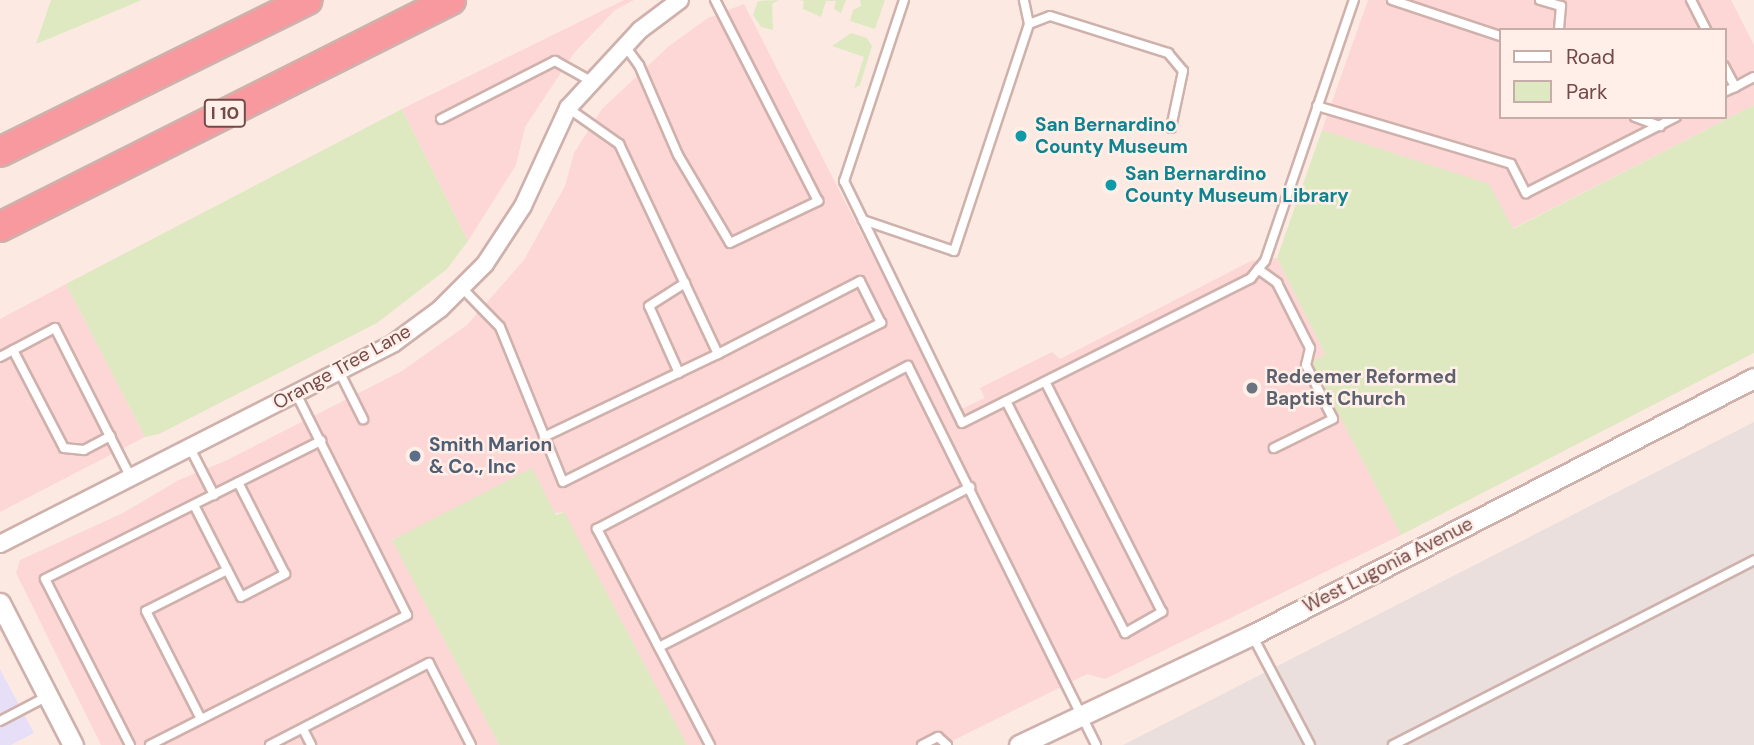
<!DOCTYPE html>
<html>
<head>
<meta charset="utf-8">
<style>
	body { margin:0 }
	#map { position:relative; width:1754px; height:745px; overflow:hidden; background:#fceae2; font-family:"DM Sans",sans-serif }
	div>[style] { position:absolute }
	[style*='--x'] { left:calc(var(--x)*1px); top:calc(var(--y)*1px); width:calc(var(--w)*1px); rotate:calc(var(--a)*1deg) }
	.commercial>* { inset:0; background:#fdd6d6 }
	.industrial>* { inset:0; background:#ebdfdd }
	.education>* { inset:0; background:#e7dff8 }
	.green>* { inset:0; background:#dee9c1 }
	.roads { filter:drop-shadow(2px 0 #cfb1ac) drop-shadow(-2px 0 #cfb1ac) drop-shadow(0 2px #cfb1ac) drop-shadow(0 -2px #cfb1ac) }
	.service>* { height:8px; margin:-4px; padding:0 4px; transform-origin:4px; border-radius:4px; background:#fff }
	.minor>* { height:16px; margin:-8px; padding:0 8px; transform-origin:8px; border-radius:8px; background:#fff }
	.tertiary>* { height:19px; margin:-9.5px; padding:0 9.5px; transform-origin:9.5px; border-radius:9.5px; background:#fff }
	.motorway>* { height:28px; margin:-14px; padding:0 14px; transform-origin:14px; border-radius:14px; background:#f7999e }
	.dots>* { width:19px; height:19px; translate:-50% -50%; box-sizing:border-box; border:4px solid #ffefe8; border-radius:50% }
	span { translate:-50% -50%; white-space:nowrap; text-align:center; line-height:1.15; -webkit-text-stroke:5px #ffefe8; paint-order:stroke }
	.shield-label span { padding:2px 5px; background:#ffefe8; border:2px solid; border-radius:5px; -webkit-text-stroke-width:0 }
	.shield-label { font-size:18px; color:#744a49; font-weight:700 }
	.culture-label { font-size:19px; color:#0d838f; font-weight:700 }
	.left { translate:0 -50%; text-align:left }
	.street-label { font-size:19px; color:#744a49 }
	.worship-label { font-size:19px; color:#5b616d; font-weight:700 }
	.service-label { font-size:19px; color:#4e5e75; font-weight:700 }
	.legend { position:absolute; left:1499px; top:28px; width:228px; height:91px; box-sizing:border-box; background:#ffefe8; border:2px solid #c7ada8; margin:0; padding:9px 12px; list-style:none; font-size:21px; color:#744a49 }
	.legend li { display:flex; align-items:center; gap:14px; height:35px }
	.legend b { width:35px; border:2px solid #c7ada8 }
</style>
</head>
<body>
<div id="map">
	<div class="commercial">
		<div style="clip-path:polygon(624px 0,634px 0,615px 10px,574px 53px,525px 127px,516px 165px,468px 241px,402px 109px)"></div>
		<div style="clip-path:polygon(evenodd,1368px 0,1731px 0,1754px 45px,1754px 105px,1512px 229px,1322px 130px,1368px 0,1500px 30px,1724px 30px,1724px 117px,1500px 117px,1500px 30px)"></div>
		<div style="clip-path:polygon(744px 4px,953px 413px,985px 398px,980px 388px,1052px 352px,1060px 359px,1251px 261px,1277px 258px,1325px 354px,1313px 362px,1401px 535px,1105px 679px,1087px 674px,944px 745px,687px 745px,563px 512px,392px 539px,499px 745px,101px 745px,16px 573px,20px 560px,123px 513px,179px 480px,225px 461px,402px 371px,467px 325px,524px 260px,565px 186px,574px 153px,602px 109px,669px 46px,708px 18px)"></div>
		<div style="clip-path:polygon(66px 284px,145px 437px,0 512px,0 319px)"></div>
	</div>
	<div class="industrial">
		<div style="clip-path:polygon(1754px 422px,1754px 745px,1123px 745px)"></div>
	</div>
	<div class="education">
		<div style="clip-path:polygon(0 669px,34px 733px,11px 745px,0 745px)"></div>
	</div>
	<div class="green">
		<div style="clip-path:polygon(51px 0,142px 0,36px 44px)"></div>
		<div style="clip-path:polygon(779px 0,772px 4px,773px 30px,761px 27px,753px 15px,758px 1px)"></div>
		<div style="clip-path:polygon(799px 0,846px 0,841px 13px,834px 9px,836px 1px,826px 1px,821px 17px,803px 9px,804px 1px)"></div>
		<div style="clip-path:polygon(860px 0,885px 0,875px 29px,850px 21px,853px 10px,861px 6px)"></div>
		<div style="clip-path:polygon(851px 33px,867px 38px,872px 46px,860px 85px,854px 88px,864px 57px,832px 46px)"></div>
		<div style="clip-path:polygon(1754px 105px,1754px 353px,1401px 535px,1312px 362px,1325px 354px,1277px 258px,1322px 130px,1489px 184px,1513px 229px)"></div>
		<div style="clip-path:polygon(402px 109px,468px 241px,447px 269px,377px 323px,159px 434px,145px 437px,66px 284px)"></div>
		<div style="clip-path:polygon(532px 468px,556px 515px,564px 512px,687px 745px,499px 745px,392px 540px)"></div>
	</div>
	<div class="roads">
		<div class="service">
			<div style="--x:904;--y:0;--w:191;--a:108.3"></div>
			<div style="--x:844;--y:181;--w:269;--a:64"></div>
			<div style="--x:962;--y:423;--w:323;--a:-26.6"></div>
			<div style="--x:1251;--y:278;--w:22;--a:-51"></div>
			<div style="--x:1265;--y:261;--w:276;--a:-71.2"></div>
			<div style="--x:1392;--y:0;--w:114;--a:18.4"></div>
			<div style="--x:1540;--y:0;--w:22;--a:16"></div>
			<div style="--x:1561;--y:6;--w:24;--a:95"></div>
			<div style="--x:1691;--y:0;--w:34;--a:63"></div>
			<div style="--x:1029;--y:24;--w:22;--a:-21"></div>
			<div style="--x:1050;--y:16;--w:124;--a:17.4"></div>
			<div style="--x:1168;--y:53;--w:23;--a:50"></div>
			<div style="--x:1183;--y:71;--w:58;--a:101.9"></div>
			<div style="--x:625;--y:46;--w:24;--a:54"></div>
			<div style="--x:639;--y:65;--w:98;--a:66.6"></div>
			<div style="--x:678;--y:155;--w:102;--a:59.4"></div>
			<div style="--x:730;--y:243;--w:98;--a:-25.5"></div>
			<div style="--x:818;--y:201;--w:226;--a:-117.1"></div>
			<div style="--x:1724;--y:66;--w:24;--a:62"></div>
			<div style="--x:1735;--y:87;--w:12;--a:156"></div>
			<div style="--x:1735;--y:87;--w:21;--a:-28"></div>
			<div style="--x:1317;--y:106;--w:202;--a:16.6"></div>
			<div style="--x:1511;--y:164;--w:33;--a:63"></div>
			<div style="--x:1526;--y:193;--w:168;--a:-26.9"></div>
			<div style="--x:1635;--y:117;--w:27;--a:20"></div>
			<div style="--x:441;--y:119;--w:128;--a:-27"></div>
			<div style="--x:555;--y:61;--w:41;--a:29.1"></div>
			<div style="--x:863;--y:220;--w:96;--a:18.8"></div>
			<div style="--x:954;--y:251;--w:239;--a:-71.7"></div>
			<div style="--x:1029;--y:24;--w:25;--a:-102"></div>
			<div style="--x:1258;--y:269;--w:24;--a:36"></div>
			<div style="--x:1277;--y:283;--w:73;--a:63.1"></div>
			<div style="--x:1310;--y:348;--w:17;--a:103"></div>
			<div style="--x:1306;--y:365;--w:60;--a:63.4"></div>
			<div style="--x:1333;--y:419;--w:66;--a:153.8"></div>
			<div style="--x:462;--y:288;--w:54;--a:45.7"></div>
			<div style="--x:500;--y:327;--w:167;--a:67.9"></div>
			<div style="--x:563;--y:482;--w:356;--a:-26.6"></div>
			<div style="--x:881;--y:323;--w:47;--a:-116.6"></div>
			<div style="--x:860;--y:281;--w:160;--a:152.8"></div>
			<div style="--x:718;--y:354;--w:232;--a:-115.2"></div>
			<div style="--x:619;--y:144;--w:62;--a:-144.8"></div>
			<div style="--x:13;--y:350;--w:110;--a:62.5"></div>
			<div style="--x:64;--y:448;--w:20;--a:6"></div>
			<div style="--x:84;--y:450;--w:30;--a:-28"></div>
			<div style="--x:0;--y:357;--w:62;--a:-27.8"></div>
			<div style="--x:55;--y:328;--w:168;--a:63.1"></div>
			<div style="--x:339;--y:371;--w:54;--a:63.4"></div>
			<div style="--x:679;--y:373;--w:73;--a:-114.1"></div>
			<div style="--x:649;--y:306;--w:43;--a:-32.6"></div>
			<div style="--x:1006;--y:401;--w:261;--a:62.8"></div>
			<div style="--x:1125;--y:633;--w:43;--a:-29.6"></div>
			<div style="--x:1162;--y:612;--w:257;--a:-116.9"></div>
			<div style="--x:544;--y:437;--w:193;--a:-25.5"></div>
			<div style="--x:190;--y:448;--w:53;--a:62.9"></div>
			<div style="--x:194;--y:505;--w:103;--a:62.9"></div>
			<div style="--x:241;--y:597;--w:50;--a:-27.6"></div>
			<div style="--x:285;--y:574;--w:103;--a:-117.1"></div>
			<div style="--x:1252;--y:635;--w:124;--a:62.2"></div>
			<div style="--x:659;--y:647;--w:350;--a:-27.2"></div>
			<div style="--x:201;--y:719;--w:121;--a:-117"></div>
			<div style="--x:146;--y:611;--w:91;--a:-26.8"></div>
			<div style="--x:0;--y:721;--w:54;--a:-27.5"></div>
			<div style="--x:303;--y:729;--w:18;--a:63"></div>
			<div style="--x:130;--y:745;--w:186;--a:-117.1"></div>
			<div style="--x:45;--y:579;--w:309;--a:-26.6"></div>
			<div style="--x:150;--y:745;--w:288;--a:-26.8"></div>
			<div style="--x:407;--y:615;--w:248;--a:-116.6"></div>
			<div style="--x:270;--y:745;--w:179;--a:-27.3"></div>
			<div style="--x:429;--y:663;--w:92;--a:62.9"></div>
			<div style="--x:710;--y:745;--w:244;--a:-117.6"></div>
			<div style="--x:597;--y:529;--w:351;--a:-27.7"></div>
			<div style="--x:908;--y:366;--w:423;--a:63.6"></div>
			<div style="--x:922;--y:745;--w:18;--a:-27"></div>
			<div style="--x:938;--y:737;--w:12;--a:42"></div>
			<div style="--x:1393;--y:745;--w:406;--a:-27.1"></div>
		</div>
		<div class="minor">
			<div style="--x:0;--y:544;--w:442;--a:-27"></div>
			<div style="--x:394;--y:343;--w:57;--a:-36.5"></div>
			<div style="--x:440;--y:309;--w:64;--a:-45"></div>
			<div style="--x:485;--y:264;--w:69;--a:-56.8"></div>
			<div style="--x:523;--y:206;--w:108;--a:-65.3"></div>
			<div style="--x:568;--y:108;--w:106;--a:-47.3"></div>
			<div style="--x:640;--y:30;--w:50;--a:-36.9"></div>
		</div>
		<div class="tertiary">
			<div style="--x:0;--y:603;--w:160;--a:62.8"></div>
			<div style="--x:1019;--y:745;--w:258;--a:-25.3"></div>
			<div style="--x:1252;--y:635;--w:564;--a:-27.11"></div>
		</div>
		<div class="motorway">
			<div style="--x:0;--y:152;--w:343;--a:-26.3"></div>
			<div style="--x:0;--y:227;--w:505;--a:-26.72"></div>
		</div>
	</div>
	<div class="dots">
		<div style="left:1021px;top:136px;background:#0f9aa8"></div>
		<div style="left:1111px;top:185px;background:#0f9aa8"></div>
		<div style="left:1252px;top:388px;background:#6b7280"></div>
		<div style="left:415px;top:456px;background:#5c6f8a"></div>
	</div>
	<div class="shield-label">
		<span style="left:225px;top:113px">I 10</span>
	</div>
	<div class="culture-label">
		<span class="left" style="left:1035px;top:136px">San Bernardino<br>County Museum</span>
		<span class="left" style="left:1125px;top:185px">San Bernardino<br>County Museum Library</span>
	</div>
	<div class="street-label">
		<span style="left:342px;top:367px;rotate:-29deg">Orange Tree Lane</span>
		<span style="left:1388px;top:565px;rotate:-27deg">West Lugonia Avenue</span>
	</div>
	<div class="worship-label">
		<span class="left" style="left:1266px;top:388px">Redeemer Reformed<br>Baptist Church</span>
	</div>
	<div class="service-label">
		<span class="left" style="left:429px;top:456px">Smith Marion<br>&amp; Co., Inc</span>
	</div>
	<ul class="legend">
	<li><b style="height:9px;background:#fff"></b>Road</li>
	<li><b style="height:19px;background:#dee9c1"></b>Park</li>
	</ul>
</div>
</body>
</html>
